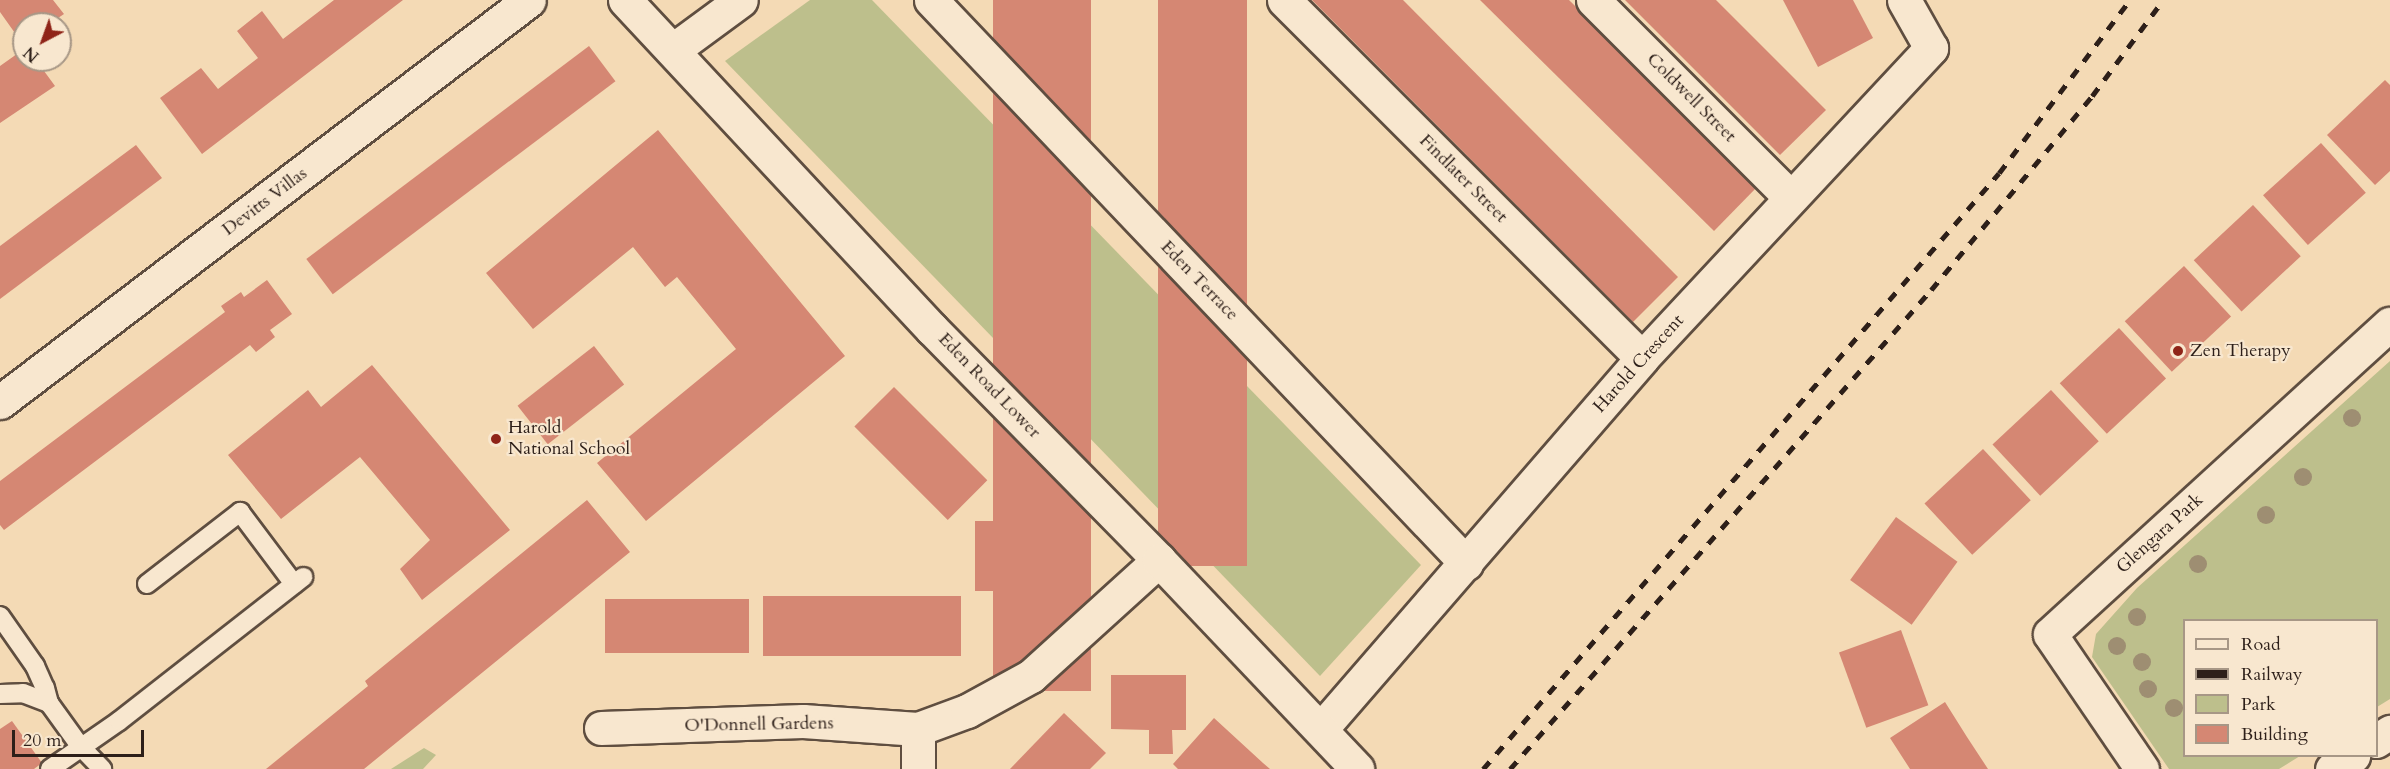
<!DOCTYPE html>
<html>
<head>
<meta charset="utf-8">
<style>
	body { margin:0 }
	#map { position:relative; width:2390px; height:769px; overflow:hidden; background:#f4dab5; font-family:Cardo,serif }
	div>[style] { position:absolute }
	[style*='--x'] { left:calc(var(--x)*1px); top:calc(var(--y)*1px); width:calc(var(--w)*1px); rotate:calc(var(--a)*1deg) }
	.green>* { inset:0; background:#bdbf8c }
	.building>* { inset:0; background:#d58773; transform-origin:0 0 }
	.roads { filter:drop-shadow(2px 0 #5f4e40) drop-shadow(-2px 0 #5f4e40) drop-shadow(0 2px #5f4e40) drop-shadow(0 -2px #5f4e40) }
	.lane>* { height:18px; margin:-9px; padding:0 9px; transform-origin:9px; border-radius:9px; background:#f8e7cf }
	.street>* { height:33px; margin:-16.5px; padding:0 16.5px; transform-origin:16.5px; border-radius:16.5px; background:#f8e7cf }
	.secondary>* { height:33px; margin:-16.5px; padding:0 16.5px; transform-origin:16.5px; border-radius:16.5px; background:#f8e7cf }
	.rail>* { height:4.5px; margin-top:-2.25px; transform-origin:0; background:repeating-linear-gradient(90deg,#2d1f19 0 10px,transparent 0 20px) }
	.trees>* { width:18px; height:18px; margin:-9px; border-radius:50%; background:#9e8e72 }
	.dots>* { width:16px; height:16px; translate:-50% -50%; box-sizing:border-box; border:3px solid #f8e7cf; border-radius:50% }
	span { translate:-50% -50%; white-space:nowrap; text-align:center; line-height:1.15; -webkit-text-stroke:4.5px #f8e7cf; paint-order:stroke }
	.street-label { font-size:18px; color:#2d1f19 }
	.poi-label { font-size:18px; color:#2d1f19 }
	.left { translate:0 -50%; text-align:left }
	.legend { position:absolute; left:2183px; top:619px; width:195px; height:138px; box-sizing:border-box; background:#f8e7cf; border:2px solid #a79786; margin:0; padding:8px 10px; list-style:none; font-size:18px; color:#2d1f19 }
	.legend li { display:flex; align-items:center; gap:12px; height:30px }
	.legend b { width:30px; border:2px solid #a79786 }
	.north { position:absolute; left:12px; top:12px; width:60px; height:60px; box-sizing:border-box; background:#f8e7cf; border:2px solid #a79786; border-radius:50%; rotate:221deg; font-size:16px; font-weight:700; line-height:24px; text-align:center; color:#2d1f19 }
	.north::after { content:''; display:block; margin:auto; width:21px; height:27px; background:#8f2418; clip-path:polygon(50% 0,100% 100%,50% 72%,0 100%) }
	.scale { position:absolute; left:12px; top:730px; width:132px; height:27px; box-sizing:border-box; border:3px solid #2d1f19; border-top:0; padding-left:8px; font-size:18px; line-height:21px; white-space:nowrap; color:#2d1f19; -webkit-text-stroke:4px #f8e7cf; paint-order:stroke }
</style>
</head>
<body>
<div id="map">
	<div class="green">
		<div style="clip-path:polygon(810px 0,872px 0,1421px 565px,1320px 676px,725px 61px)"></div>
		<div style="clip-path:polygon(2390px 361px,2390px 699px,2377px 707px,2376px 620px,2184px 620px,2184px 756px,2300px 756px,2279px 769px,2169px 769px,2092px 657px,2096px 634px,2137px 588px)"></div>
		<div style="clip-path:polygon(424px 748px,436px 755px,423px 769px,391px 769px)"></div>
	</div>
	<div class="building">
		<div style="clip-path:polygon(0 0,53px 0,64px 14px,49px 24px,24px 24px,22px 43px,0 12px)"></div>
		<div style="clip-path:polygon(334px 0,403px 0,202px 154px,160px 98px,201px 68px,218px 89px,258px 58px,237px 31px,262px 11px,283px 39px)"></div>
		<div style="left:993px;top:0;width:98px;height:691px"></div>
		<div style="left:1158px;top:0;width:89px;height:566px"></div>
		<div style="clip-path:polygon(1312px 0,1403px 0,1678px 277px,1633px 322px)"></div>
		<div style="clip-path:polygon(1480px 0,1569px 0,1758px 186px,1714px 231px)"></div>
		<div style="clip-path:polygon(1625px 0,1716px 0,1826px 110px,1780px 155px)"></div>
		<div style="clip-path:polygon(1783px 0,1853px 0,1873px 38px,1818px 67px)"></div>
		<div style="left:589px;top:46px;width:44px;height:354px;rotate:53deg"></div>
		<div style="clip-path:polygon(24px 49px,24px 60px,36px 60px,55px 86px,0 123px,0 66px)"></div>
		<div style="clip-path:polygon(2385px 80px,2390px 85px,2390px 171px,2375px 185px,2327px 135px)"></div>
		<div style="clip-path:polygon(658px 130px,845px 356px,646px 521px,597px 463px,736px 349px,677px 277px,665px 287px,633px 247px,533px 329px,486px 273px)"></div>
		<div style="left:2321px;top:143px;width:67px;height:78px;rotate:48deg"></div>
		<div style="clip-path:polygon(136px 145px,162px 178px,0 299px,0 246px)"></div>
		<div style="left:2253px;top:205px;width:70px;height:81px;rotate:47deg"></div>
		<div style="left:2184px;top:266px;width:69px;height:81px;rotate:47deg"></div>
		<div style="clip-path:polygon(267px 280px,292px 314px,270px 330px,275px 337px,256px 352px,250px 345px,4px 530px,0 525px,0 481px,225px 312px,221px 306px,241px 292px,244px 297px)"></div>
		<div style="left:2119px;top:328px;width:69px;height:81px;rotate:47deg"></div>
		<div style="left:594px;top:346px;width:49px;height:97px;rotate:52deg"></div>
		<div style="clip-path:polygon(372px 365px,510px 530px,422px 600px,400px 569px,430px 540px,360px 457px,281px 519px,228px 455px,308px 390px,321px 407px)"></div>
		<div style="left:894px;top:387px;width:132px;height:56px;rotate:45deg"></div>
		<div style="left:2051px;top:390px;width:70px;height:80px;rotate:47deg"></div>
		<div style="left:1983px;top:449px;width:70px;height:80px;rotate:47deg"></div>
		<div style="clip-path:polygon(587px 500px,630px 552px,364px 769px,266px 769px,368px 686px,365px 681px)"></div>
		<div style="left:1896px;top:517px;width:76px;height:78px;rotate:36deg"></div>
		<div style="left:975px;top:521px;width:55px;height:70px"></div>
		<div style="left:763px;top:596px;width:198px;height:60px"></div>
		<div style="left:605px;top:599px;width:144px;height:54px"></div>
		<div style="left:1901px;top:630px;width:80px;height:66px;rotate:70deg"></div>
		<div style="clip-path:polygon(1111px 675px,1186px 675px,1186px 730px,1172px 730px,1173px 754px,1149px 754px,1149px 730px,1111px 729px)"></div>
		<div style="clip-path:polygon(1945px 702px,1967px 737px,1988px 769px,1910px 769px,1890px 738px)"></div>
		<div style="clip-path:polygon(1064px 713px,1106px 753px,1090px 769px,1010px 769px)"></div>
		<div style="clip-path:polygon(1214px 718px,1263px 763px,1270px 769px,1178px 769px,1173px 764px)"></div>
		<div style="clip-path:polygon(12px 721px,42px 763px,34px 769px,0 769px,0 729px)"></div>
	</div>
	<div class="roads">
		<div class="lane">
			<div style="--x:147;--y:584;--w:118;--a:-37.7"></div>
			<div style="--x:240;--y:512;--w:90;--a:53.1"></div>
			<div style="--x:0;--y:616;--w:61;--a:55"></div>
			<div style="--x:35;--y:666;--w:24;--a:66"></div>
			<div style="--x:45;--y:688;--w:16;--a:75"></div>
			<div style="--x:0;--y:694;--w:23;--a:-2"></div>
			<div style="--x:23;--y:693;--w:28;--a:21"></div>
			<div style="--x:49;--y:703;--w:53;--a:54.2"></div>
			<div style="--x:80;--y:746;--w:32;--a:46"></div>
			<div style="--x:50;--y:769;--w:84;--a:-34.8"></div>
			<div style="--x:119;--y:721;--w:234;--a:-38"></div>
		</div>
		<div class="street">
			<div style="--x:931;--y:0;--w:777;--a:46.46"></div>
			<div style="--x:1284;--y:0;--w:506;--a:45"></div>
			<div style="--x:1593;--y:0;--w:279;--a:45"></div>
			<div style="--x:673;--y:50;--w:84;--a:-36.3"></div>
			<div style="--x:0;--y:402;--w:664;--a:-37.23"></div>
			<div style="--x:601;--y:728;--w:202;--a:-2"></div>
			<div style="--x:803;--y:721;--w:115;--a:4"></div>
			<div style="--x:918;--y:729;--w:52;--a:-20.2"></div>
			<div style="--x:967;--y:711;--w:73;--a:-28.7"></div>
			<div style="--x:1031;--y:676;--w:173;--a:-42.2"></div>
			<div style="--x:1321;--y:729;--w:491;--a:-49.1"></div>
			<div style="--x:1642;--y:358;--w:424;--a:-47"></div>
			<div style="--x:1931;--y:48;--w:55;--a:-119.4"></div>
			<div style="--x:2376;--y:741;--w:17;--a:-33"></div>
			<div style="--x:918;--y:769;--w:40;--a:-90"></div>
			<div style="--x:2142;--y:769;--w:163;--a:-124.3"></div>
			<div style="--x:2050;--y:634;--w:460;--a:-42.4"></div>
			<div style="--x:2332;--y:769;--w:25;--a:-32"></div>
		</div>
		<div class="secondary">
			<div style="--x:625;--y:0;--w:450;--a:47"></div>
			<div style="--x:932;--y:329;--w:324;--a:45.5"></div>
			<div style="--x:1159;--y:560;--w:288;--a:46.5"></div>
		</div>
	</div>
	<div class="rail">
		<div style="--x:1483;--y:769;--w:788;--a:-49.11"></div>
		<div style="--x:1999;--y:173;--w:217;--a:-52.9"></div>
		<div style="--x:1510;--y:769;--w:638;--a:-48.69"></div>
		<div style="--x:1931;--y:290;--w:252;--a:-50.3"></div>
		<div style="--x:2092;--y:96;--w:119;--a:-53.5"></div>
	</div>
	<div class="trees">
		<div style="left:2352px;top:418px"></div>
		<div style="left:2303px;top:477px"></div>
		<div style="left:2266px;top:515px"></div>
		<div style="left:2198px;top:564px"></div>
		<div style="left:2137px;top:617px"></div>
		<div style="left:2117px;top:646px"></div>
		<div style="left:2142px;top:662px"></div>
		<div style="left:2148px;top:689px"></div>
		<div style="left:2174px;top:708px"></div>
	</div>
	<div class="dots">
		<div style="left:2178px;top:351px;background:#8f2418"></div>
		<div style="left:496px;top:439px;background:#8f2418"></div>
	</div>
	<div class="street-label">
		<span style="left:1691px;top:98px;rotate:45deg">Coldwell Street</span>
		<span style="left:1463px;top:179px;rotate:45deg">Findlater Street</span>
		<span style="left:265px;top:202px;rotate:-37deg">Devitts Villas</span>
		<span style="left:1199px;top:281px;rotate:46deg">Eden Terrace</span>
		<span style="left:1639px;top:364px;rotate:-48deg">Harold Crescent</span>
		<span style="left:989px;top:386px;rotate:46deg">Eden Road Lower</span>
		<span style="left:2160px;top:534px;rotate:-42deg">Glengara Park</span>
		<span style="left:759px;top:725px;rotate:-1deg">O'Donnell Gardens</span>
	</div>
	<div class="poi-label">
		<span class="left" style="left:2190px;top:351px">Zen Therapy</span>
		<span class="left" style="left:508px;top:439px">Harold<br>National School</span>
	</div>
	<ul class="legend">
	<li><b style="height:8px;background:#f8e7cf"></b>Road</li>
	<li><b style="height:8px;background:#2d1f19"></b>Railway</li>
	<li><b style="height:16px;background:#bdbf8c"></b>Park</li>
	<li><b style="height:16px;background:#d58773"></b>Building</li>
	</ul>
	<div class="north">N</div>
	<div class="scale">20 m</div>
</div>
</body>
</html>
